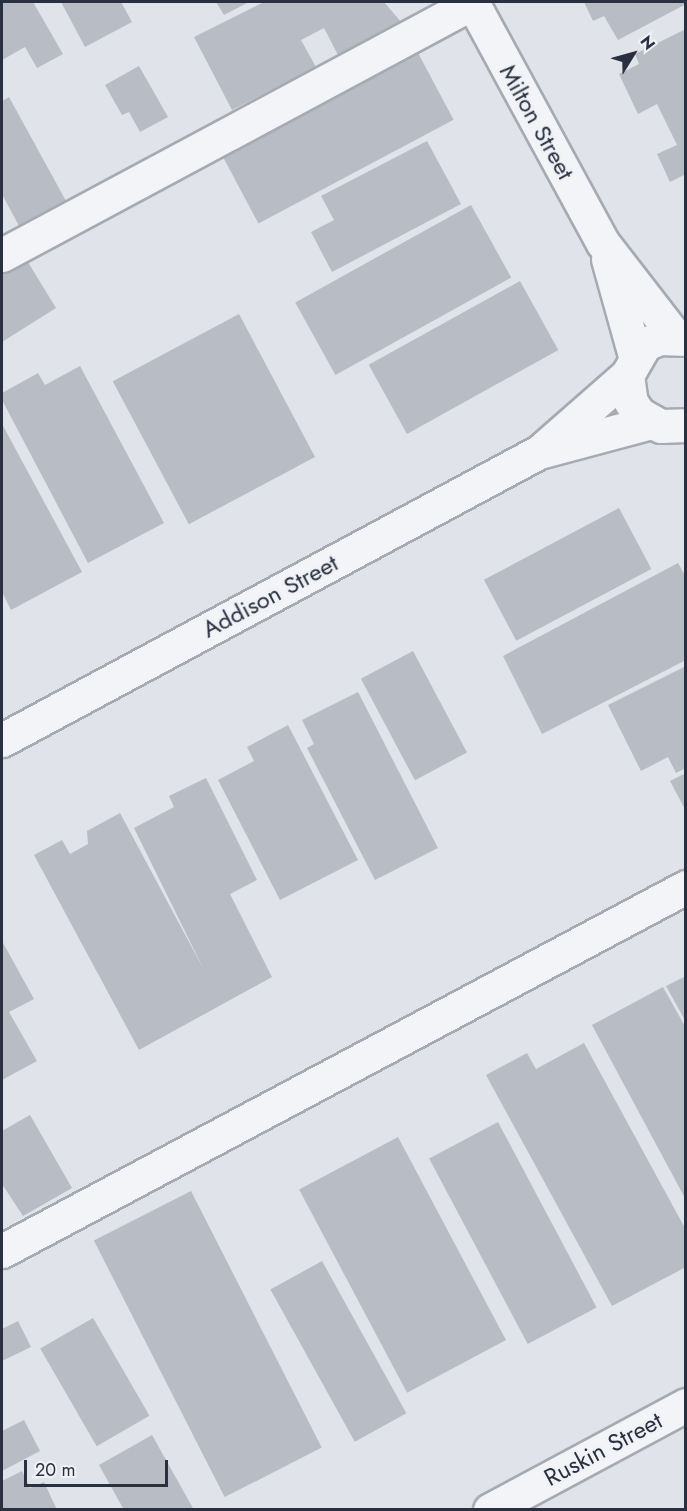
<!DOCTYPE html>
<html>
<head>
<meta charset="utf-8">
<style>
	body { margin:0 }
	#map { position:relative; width:687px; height:1511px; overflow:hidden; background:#e0e3e9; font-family:Jost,sans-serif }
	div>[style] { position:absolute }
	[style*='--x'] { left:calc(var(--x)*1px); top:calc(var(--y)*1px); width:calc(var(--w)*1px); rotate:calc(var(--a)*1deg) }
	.building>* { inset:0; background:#b8bcc5; transform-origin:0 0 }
	.roads { filter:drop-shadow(2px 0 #a5aab3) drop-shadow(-2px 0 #a5aab3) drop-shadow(0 2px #a5aab3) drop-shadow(0 -2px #a5aab3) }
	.minor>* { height:33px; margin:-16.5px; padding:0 16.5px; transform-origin:16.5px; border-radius:16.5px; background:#f3f4f7 }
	span { translate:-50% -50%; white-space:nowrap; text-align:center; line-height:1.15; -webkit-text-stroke:5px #f0f2f6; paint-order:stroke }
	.street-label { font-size:24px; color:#293040 }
	.frame { position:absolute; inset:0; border:3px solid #293040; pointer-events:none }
	.north { position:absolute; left:603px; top:24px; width:60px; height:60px; -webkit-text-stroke:4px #f0f2f6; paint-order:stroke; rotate:53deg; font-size:16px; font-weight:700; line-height:24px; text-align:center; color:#293040 }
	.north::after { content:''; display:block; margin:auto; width:21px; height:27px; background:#293040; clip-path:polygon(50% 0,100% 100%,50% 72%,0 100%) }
	.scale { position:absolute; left:24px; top:1460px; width:144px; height:27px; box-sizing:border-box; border:3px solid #293040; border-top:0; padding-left:8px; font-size:18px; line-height:21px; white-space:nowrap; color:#293040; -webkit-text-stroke:4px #f0f2f6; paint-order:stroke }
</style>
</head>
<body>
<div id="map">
	<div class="building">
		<div style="clip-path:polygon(2px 2px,33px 2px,63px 54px,37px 68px,25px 47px,2px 60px)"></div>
		<div style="clip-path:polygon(61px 2px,121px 2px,132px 22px,85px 47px)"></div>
		<div style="clip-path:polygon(216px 2px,249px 2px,224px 15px)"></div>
		<div style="clip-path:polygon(264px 2px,384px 2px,402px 23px,338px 55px,324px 28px,301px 40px,316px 67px,232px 110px,194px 37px)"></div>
		<div style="clip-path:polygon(584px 2px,686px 2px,686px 4px,618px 40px,604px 16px,593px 21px)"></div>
		<div style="clip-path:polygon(686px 29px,686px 174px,670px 182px,657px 154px,677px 145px,657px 104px,638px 114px,619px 74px,639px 64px,635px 54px)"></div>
		<div style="left:417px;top:51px;width:78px;height:221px;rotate:62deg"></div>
		<div style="clip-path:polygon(139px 66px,168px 117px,140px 132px,129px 112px,122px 115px,105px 85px)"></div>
		<div style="clip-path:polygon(9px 97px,66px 201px,19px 226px,2px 194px,2px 101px)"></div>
		<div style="clip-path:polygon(427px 141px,461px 204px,332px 272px,311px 232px,334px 220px,321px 196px)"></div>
		<div style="left:471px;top:205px;width:83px;height:201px;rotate:61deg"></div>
		<div style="clip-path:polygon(23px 254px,56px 308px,2px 342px,2px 267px)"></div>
		<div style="left:520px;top:281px;width:79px;height:173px;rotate:61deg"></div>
		<div style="left:239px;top:314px;width:162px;height:143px;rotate:62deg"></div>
		<div style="clip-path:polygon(80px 366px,164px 523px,88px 563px,2px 400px,2px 393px,38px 373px,45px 385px)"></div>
		<div style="clip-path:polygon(2px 424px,82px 572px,11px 610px,2px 592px)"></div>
		<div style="left:619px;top:508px;width:69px;height:153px;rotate:62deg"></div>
		<div style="clip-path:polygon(678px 563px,686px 577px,686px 660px,542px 734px,503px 656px)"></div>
		<div style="left:413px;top:651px;width:115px;height:59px;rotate:62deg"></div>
		<div style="clip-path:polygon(686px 666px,686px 768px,676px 773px,668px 757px,641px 771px,608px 705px)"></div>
		<div style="clip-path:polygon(358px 692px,438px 848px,375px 880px,307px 748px,314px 744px,302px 720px)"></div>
		<div style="clip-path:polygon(288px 725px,358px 860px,280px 900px,218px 780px,254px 761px,247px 747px)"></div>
		<div style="clip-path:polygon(686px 773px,686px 811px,670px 781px)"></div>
		<div style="clip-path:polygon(206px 778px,257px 880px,230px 894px,272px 977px,139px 1050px,34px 855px,62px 840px,70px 854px,88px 844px,87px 831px,120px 813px,204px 970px,134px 828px,174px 807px,169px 796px)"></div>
		<div style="clip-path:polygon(2px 941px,34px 999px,9px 1012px,37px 1061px,2px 1080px)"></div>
		<div style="clip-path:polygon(686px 976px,686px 1022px,666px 986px)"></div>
		<div style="clip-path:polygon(663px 987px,686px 1028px,686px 1200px,592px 1025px)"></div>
		<div style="clip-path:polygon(584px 1043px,686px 1230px,686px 1267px,612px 1306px,486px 1075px,527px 1053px,536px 1069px)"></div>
		<div style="clip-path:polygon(30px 1115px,72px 1188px,23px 1216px,2px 1184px,2px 1131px)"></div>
		<div style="left:498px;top:1122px;width:210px;height:78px;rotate:62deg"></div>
		<div style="left:398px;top:1137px;width:230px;height:112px;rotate:62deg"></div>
		<div style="left:191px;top:1191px;width:288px;height:109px;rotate:63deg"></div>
		<div style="left:322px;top:1261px;width:174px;height:59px;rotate:61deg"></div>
		<div style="left:93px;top:1318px;width:113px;height:61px;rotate:60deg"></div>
		<div style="clip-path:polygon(18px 1321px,31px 1347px,2px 1361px,2px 1329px)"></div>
		<div style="clip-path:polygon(24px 1420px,40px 1451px,2px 1471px,2px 1431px)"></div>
		<div style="clip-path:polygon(152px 1435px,194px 1510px,124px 1510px,99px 1465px)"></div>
		<div style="clip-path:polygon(22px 1471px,30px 1488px,44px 1482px,57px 1510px,2px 1510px,2px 1481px)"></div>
	</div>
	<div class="roads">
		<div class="minor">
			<div style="--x:472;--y:2;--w:274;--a:61.5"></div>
			<div style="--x:603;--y:243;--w:118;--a:52.3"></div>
			<div style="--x:2;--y:255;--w:536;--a:-28.19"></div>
			<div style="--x:608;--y:259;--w:101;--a:74.4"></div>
			<div style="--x:686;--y:339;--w:26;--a:-178"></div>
			<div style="--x:660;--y:338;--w:16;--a:158"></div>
			<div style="--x:645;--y:344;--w:36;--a:120"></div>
			<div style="--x:627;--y:375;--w:27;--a:82"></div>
			<div style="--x:631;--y:402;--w:14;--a:56"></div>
			<div style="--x:639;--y:414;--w:25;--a:29"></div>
			<div style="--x:661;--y:426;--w:25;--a:-2"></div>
			<div style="--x:545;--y:447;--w:109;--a:-41.3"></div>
			<div style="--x:2;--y:740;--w:609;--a:-28.21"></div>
			<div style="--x:539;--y:452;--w:116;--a:-15"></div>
			<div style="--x:2;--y:1251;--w:775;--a:-28.02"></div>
			<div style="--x:490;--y:1510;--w:222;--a:-28.2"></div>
		</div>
	</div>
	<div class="street-label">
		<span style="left:537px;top:122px;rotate:61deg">Milton Street</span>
		<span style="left:270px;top:596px;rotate:-28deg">Addison Street</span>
		<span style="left:603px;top:1449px;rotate:-28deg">Ruskin Street</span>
	</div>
	<div class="frame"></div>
	<div class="north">N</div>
	<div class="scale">20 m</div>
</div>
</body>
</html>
